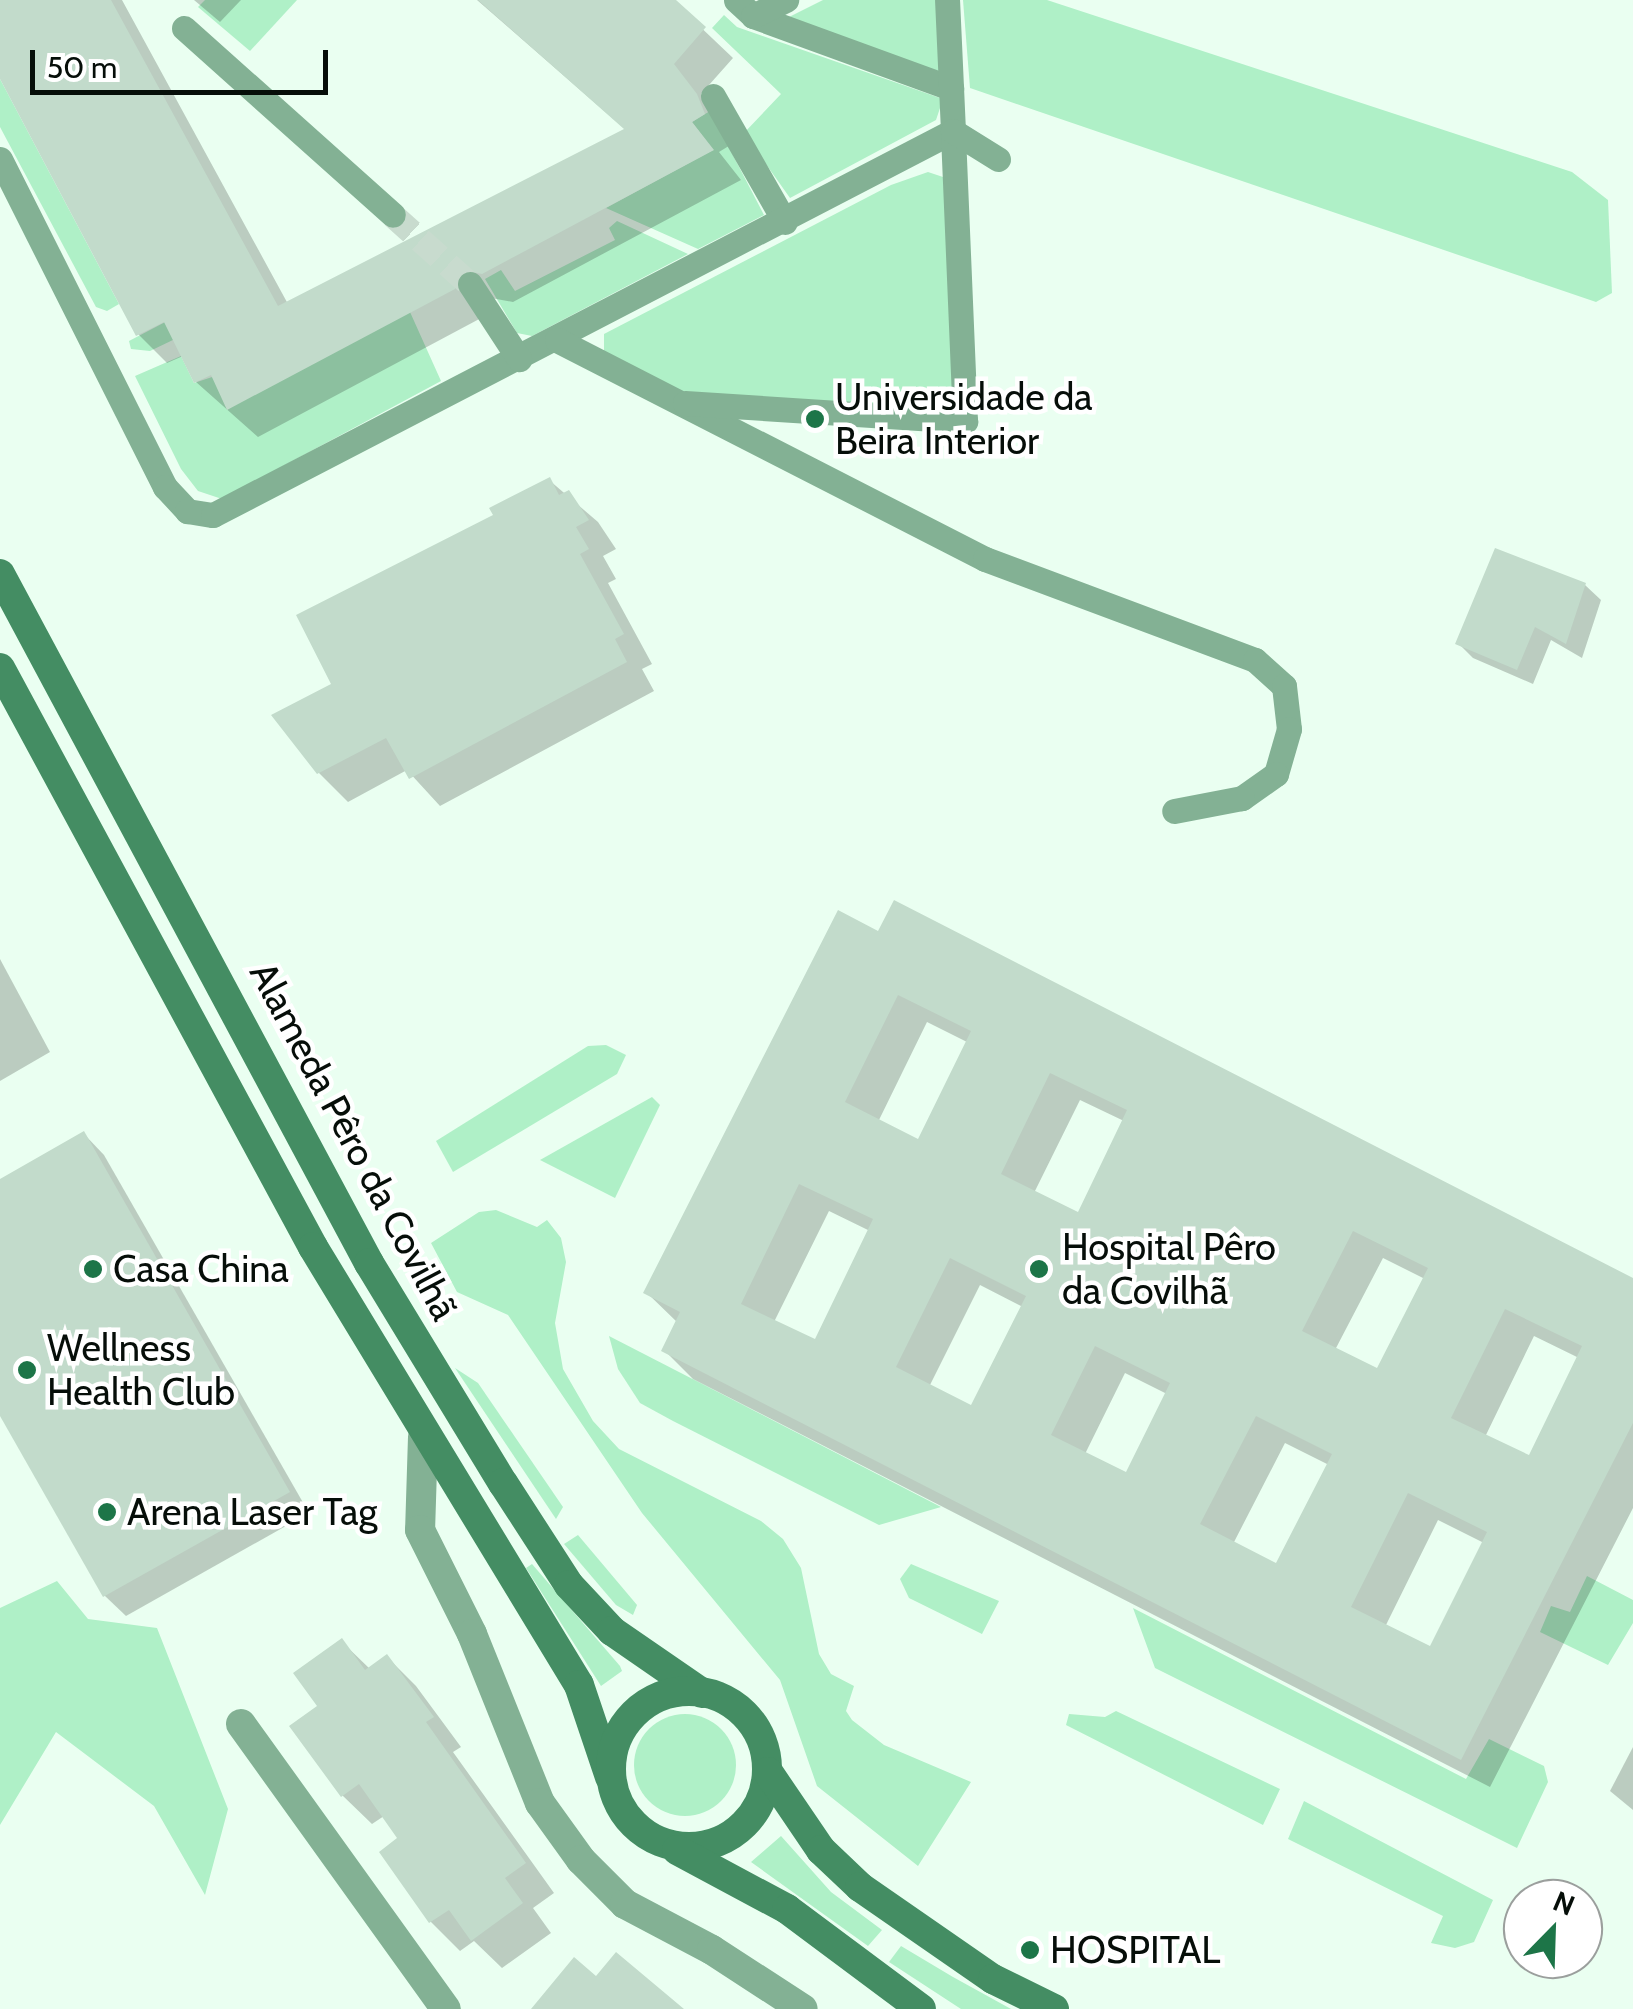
<!DOCTYPE html>
<html>
<head>
<meta charset="utf-8">
<style>
	body { margin:0 }
	#map { position:relative; width:1633px; height:2009px; overflow:hidden; background:#eafff1; font-family:Cabin,sans-serif }
	div>[style] { position:absolute }
	[style*='--x'] { left:calc(var(--x)*1px); top:calc(var(--y)*1px); width:calc(var(--w)*1px); rotate:calc(var(--a)*1deg) }
	.green>* { inset:0; background:#aff0c7 }
	.round { border-radius:50% }
	.shadow>* { inset:0; background:#0003 }
	.building>* { inset:0; background:#c2dbcb }
	.pedestrian-tunnel>* { height:25px; margin-top:-12.5px; transform-origin:0; background:repeating-linear-gradient(90deg,#c8dbce 0 25px,transparent 0 37px) }
	.pedestrian>* { height:25px; margin:-12.5px; padding:0 12.5px; transform-origin:12.5px; border-radius:12.5px; background:#83b194 }
	.minor>* { height:30px; margin:-15px; padding:0 15px; transform-origin:15px; border-radius:15px; background:#83b194 }
	.secondary>* { height:30px; margin:-15px; padding:0 15px; transform-origin:15px; border-radius:15px; background:#448d63 }
	.secondary>.ring { margin:-15px; padding:0; box-sizing:content-box; background:none; border:30px solid #448d63; border-radius:50% }
	.dots>* { width:28px; height:28px; translate:-50% -50%; box-sizing:border-box; border:5px solid #fff; border-radius:50% }
	span { translate:-50% -50%; white-space:nowrap; text-align:center; line-height:1.15; -webkit-text-stroke:9px #fff; paint-order:stroke }
	.poi-label { font-size:38px; color:#060e09 }
	.left { translate:0 -50%; text-align:left }
	.street-label { font-size:38px; color:#060e09 }
	.north { position:absolute; left:1503px; top:1879px; width:100px; height:100px; box-sizing:border-box; background:#fff; border:2px solid #9b9f9d; border-radius:50%; rotate:23deg; font-size:28px; font-weight:700; line-height:40px; text-align:center; color:#060e09 }
	.north::after { content:''; display:block; margin:auto; width:35px; height:45px; background:#1d7548; clip-path:polygon(50% 0,100% 100%,50% 72%,0 100%) }
	.scale { position:absolute; left:30px; top:50px; width:298px; height:45px; box-sizing:border-box; border:5px solid #060e09; border-top:0; padding-left:12px; font-size:30px; line-height:35px; white-space:nowrap; color:#060e09; -webkit-text-stroke:8px #fff; paint-order:stroke }
</style>
</head>
<body>
<div id="map">
	<div class="green">
		<div style="clip-path:polygon(205px 0,297px 0,250px 51px,198px 7px)"></div>
		<div style="clip-path:polygon(823px 0,944px 0,947px 82px,779px 22px)"></div>
		<div style="clip-path:polygon(963px 0,1047px 0,1572px 172px,1608px 200px,1612px 293px,1596px 302px,970px 88px)"></div>
		<div style="clip-path:polygon(724px 15px,737px 27px,943px 99px,936px 120px,790px 198px,744px 133px,781px 94px,712px 28px)"></div>
		<div style="clip-path:polygon(0 79px,119px 304px,107px 311px,96px 307px,0 127px)"></div>
		<div style="clip-path:polygon(710px 111px,764px 215px,698px 249px,606px 208px,713px 150px,692px 122px)"></div>
		<div style="clip-path:polygon(928px 172px,943px 177px,961px 391px,951px 412px,679px 391px,604px 355px,604px 334px,891px 185px)"></div>
		<div style="clip-path:polygon(617px 221px,688px 254px,532px 336px,517px 333px,485px 279px,501px 270px,515px 291px,615px 240px,609px 228px)"></div>
		<div style="clip-path:polygon(192px 308px,202px 326px,150px 351px,131px 349px,129px 341px)"></div>
		<div style="clip-path:polygon(410px 312px,441px 381px,222px 499px,198px 491px,181px 469px,135px 376px,181px 356px,194px 383px)"></div>
		<div style="clip-path:polygon(606px 1045px,626px 1055px,617px 1074px,453px 1172px,436px 1141px,588px 1046px)"></div>
		<div style="clip-path:polygon(652px 1097px,660px 1105px,615px 1198px,540px 1160px)"></div>
		<div style="clip-path:polygon(496px 1210px,537px 1227px,547px 1220px,561px 1238px,566px 1262px,555px 1323px,563px 1369px,593px 1421px,619px 1449px,761px 1521px,783px 1539px,801px 1568px,819px 1654px,831px 1674px,854px 1686px,846px 1711px,852px 1720px,884px 1745px,971px 1782px,918px 1866px,817px 1786px,780px 1680px,642px 1513px,508px 1315px,457px 1292px,431px 1243px,479px 1212px)"></div>
		<div style="clip-path:polygon(609px 1336px,941px 1507px,879px 1525px,673px 1421px,640px 1403px,618px 1369px)"></div>
		<div style="clip-path:polygon(455px 1368px,478px 1383px,563px 1507px,556px 1519px)"></div>
		<div style="clip-path:polygon(578px 1535px,637px 1605px,633px 1615px,616px 1605px,564px 1544px)"></div>
		<div style="clip-path:polygon(532px 1564px,620px 1666px,622px 1671px,601px 1686px,526px 1568px)"></div>
		<div style="clip-path:polygon(911px 1564px,999px 1601px,982px 1634px,909px 1598px,900px 1579px)"></div>
		<div style="clip-path:polygon(1587px 1576px,1633px 1600px,1633px 1623px,1608px 1665px,1540px 1632px,1551px 1606px,1570px 1612px)"></div>
		<div style="clip-path:polygon(57px 1581px,88px 1619px,157px 1628px,228px 1809px,205px 1895px,154px 1806px,56px 1732px,0 1825px,0 1608px)"></div>
		<div style="clip-path:polygon(1133px 1608px,1466px 1779px,1489px 1739px,1544px 1766px,1548px 1782px,1517px 1848px,1155px 1668px)"></div>
		<div style="clip-path:polygon(1116px 1711px,1280px 1789px,1263px 1825px,1066px 1725px,1069px 1714px,1105px 1717px)"></div>
		<div class="round" style="left:634px;top:1714px;width:102px;height:102px"></div>
		<div style="clip-path:polygon(1304px 1801px,1493px 1900px,1474px 1942px,1455px 1948px,1431px 1943px,1443px 1916px,1288px 1839px)"></div>
		<div style="clip-path:polygon(781px 1836px,831px 1892px,882px 1930px,868px 1946px,751px 1862px)"></div>
		<div style="clip-path:polygon(901px 1946px,953px 1977px,1011px 2009px,961px 2009px,889px 1962px)"></div>
	</div>
	<div class="shadow">
		<div style="clip-path:polygon(0 0,122px 0,288px 304px,626px 130px,477px 0,672px 0,733px 58px,701px 94px,732px 144px,719px 152px,741px 180px,513px 302px,491px 298px,483px 317px,258px 437px,196px 382px,183px 356px,167px 363px,138px 334px,0 74px)"></div>
		<div style="clip-path:polygon(194px 0,241px 0,220px 22px)"></div>
		<div style="clip-path:polygon(549px 480px,598px 522px,616px 549px,603px 556px,616px 579px,608px 583px,652px 664px,642px 669px,654px 691px,440px 806px,407px 770px,348px 802px,319px 773px,335px 685px,497px 516px)"></div>
		<div style="clip-path:polygon(1585px 585px,1601px 600px,1582px 658px,1551px 640px,1533px 684px,1473px 658px,1458px 643px)"></div>
		<div style="clip-path:polygon(evenodd,840px 914px,1633px 1280px,1633px 1508px,1490px 1787px,693px 1379px,664px 1350px,678px 1323px,646px 1292px,840px 914px,927px 1022px,969px 1043px,919px 1142px,878px 1122px,927px 1022px,840px 914px,1080px 1100px,1124px 1121px,1079px 1215px,1034px 1193px,1080px 1100px,840px 914px,829px 1211px,870px 1231px,816px 1343px,774px 1322px,829px 1211px,840px 914px,1383px 1258px,1425px 1279px,1379px 1372px,1335px 1350px,1383px 1258px,840px 914px,980px 1285px,1023px 1307px,972px 1408px,929px 1387px,980px 1285px,840px 914px,1534px 1336px,1579px 1358px,1530px 1459px,1485px 1437px,1534px 1336px,840px 914px,1125px 1373px,1167px 1394px,1127px 1475px,1085px 1454px,1125px 1373px,840px 914px,1285px 1443px,1329px 1465px,1277px 1566px,1233px 1544px,1285px 1443px,840px 914px,1438px 1520px,1484px 1543px,1431px 1649px,1385px 1627px,1438px 1520px)"></div>
		<div style="clip-path:polygon(0 959px,50px 1052px,0 1081px)"></div>
		<div style="clip-path:polygon(84px 1134px,104px 1155px,309px 1513px,126px 1616px,105px 1596px,0 1411px,0 1181px)"></div>
		<div style="clip-path:polygon(341px 1641px,370px 1669px,387px 1657px,416px 1686px,461px 1747px,453px 1752px,554px 1893px,533px 1908px,551px 1933px,502px 1968px,474px 1941px,460px 1951px,431px 1922px,382px 1852px,400px 1838px,384px 1816px,372px 1824px,343px 1796px,293px 1726px,321px 1706px)"></div>
		<div style="clip-path:polygon(1633px 1747px,1633px 1810px,1610px 1791px)"></div>
	</div>
	<div class="building">
		<div style="clip-path:polygon(0 0,111px 0,278px 306px,624px 129px,478px 0,676px 0,706px 27px,674px 64px,697px 94px,705px 114px,692px 122px,714px 150px,482px 274px,462px 270px,455px 289px,227px 410px,211px 375px,194px 383px,164px 322px,136px 336px,0 79px)"></div>
		<div style="clip-path:polygon(550px 477px,559px 495px,569px 490px,589px 520px,576px 527px,589px 549px,580px 554px,624px 634px,615px 639px,627px 662px,409px 779px,386px 738px,317px 774px,271px 715px,331px 684px,296px 615px,493px 515px,489px 508px)"></div>
		<div style="clip-path:polygon(1495px 548px,1586px 583px,1566px 644px,1535px 627px,1517px 670px,1455px 644px)"></div>
		<div style="clip-path:polygon(evenodd,894px 900px,1633px 1278px,1633px 1423px,1461px 1760px,661px 1351px,680px 1312px,643px 1293px,838px 910px,878px 931px,894px 900px,898px 995px,971px 1031px,918px 1139px,845px 1102px,898px 995px,894px 900px,1050px 1073px,1127px 1110px,1078px 1212px,1001px 1174px,1050px 1073px,894px 900px,799px 1184px,873px 1219px,815px 1339px,741px 1304px,799px 1184px,894px 900px,1353px 1231px,1428px 1268px,1377px 1368px,1302px 1331px,1353px 1231px,894px 900px,950px 1258px,1026px 1296px,971px 1405px,896px 1367px,950px 1258px,894px 900px,1505px 1309px,1582px 1346px,1529px 1455px,1451px 1418px,1505px 1309px,894px 900px,1095px 1346px,1170px 1383px,1126px 1472px,1051px 1435px,1095px 1346px,894px 900px,1256px 1416px,1332px 1454px,1276px 1563px,1200px 1524px,1256px 1416px,894px 900px,1408px 1493px,1487px 1532px,1430px 1646px,1351px 1607px,1408px 1493px)"></div>
		<div style="clip-path:polygon(84px 1131px,290px 1492px,103px 1597px,0 1416px,0 1179px)"></div>
		<div style="clip-path:polygon(342px 1638px,365px 1670px,387px 1654px,434px 1717px,426px 1722px,526px 1863px,505px 1878px,523px 1903px,471px 1941px,449px 1910px,429px 1923px,379px 1852px,397px 1838px,359px 1784px,341px 1797px,289px 1726px,317px 1706px,293px 1673px)"></div>
		<div style="clip-path:polygon(616px 1952px,684px 2009px,531px 2009px,574px 1957px,596px 1976px)"></div>
	</div>
	<div class="pedestrian-tunnel">
		<div style="--x:393;--y:215;--w:103;--a:41.9"></div>
	</div>
	<div class="pedestrian">
		<div style="--x:736;--y:0;--w:23;--a:43"></div>
		<div style="--x:753;--y:16;--w:211;--a:20"></div>
		<div style="--x:753;--y:16;--w:37;--a:-26"></div>
		<div style="--x:184;--y:28;--w:280;--a:41.8"></div>
		<div style="--x:713;--y:96;--w:145;--a:60.3"></div>
		<div style="--x:0;--y:159;--w:367;--a:63.3"></div>
		<div style="--x:165;--y:487;--w:33;--a:47"></div>
		<div style="--x:187;--y:511;--w:26;--a:9"></div>
		<div style="--x:213;--y:515;--w:834;--a:-27.43"></div>
		<div style="--x:953;--y:131;--w:131;--a:-92.6"></div>
		<div style="--x:470;--y:284;--w:90;--a:56.8"></div>
		<div style="--x:557;--y:340;--w:481;--a:27.1"></div>
		<div style="--x:985;--y:559;--w:288;--a:20.5"></div>
		<div style="--x:1255;--y:660;--w:39;--a:42"></div>
		<div style="--x:1284;--y:686;--w:43;--a:83.4"></div>
		<div style="--x:1289;--y:729;--w:47;--a:106.1"></div>
		<div style="--x:1276;--y:774;--w:42;--a:144.8"></div>
		<div style="--x:1242;--y:798;--w:69;--a:169.2"></div>
		<div style="--x:685;--y:403;--w:281;--a:3.7"></div>
		<div style="--x:965;--y:421;--w:290;--a:-92.4"></div>
		<div style="--x:953;--y:131;--w:53;--a:31.9"></div>
	</div>
	<div class="minor">
		<div style="--x:423;--y:1437;--w:93;--a:91.8"></div>
		<div style="--x:420;--y:1530;--w:116;--a:63.4"></div>
		<div style="--x:472;--y:1634;--w:182;--a:68.1"></div>
		<div style="--x:540;--y:1803;--w:70;--a:54.3"></div>
		<div style="--x:581;--y:1860;--w:62;--a:45"></div>
		<div style="--x:625;--y:1904;--w:98;--a:27.9"></div>
		<div style="--x:712;--y:1950;--w:108;--a:33"></div>
		<div style="--x:241;--y:1724;--w:351;--a:54.3"></div>
	</div>
	<div class="secondary">
		<div style="--x:0;--y:574;--w:782;--a:61.83"></div>
		<div style="--x:369;--y:1263;--w:258;--a:58.7"></div>
		<div style="--x:503;--y:1483;--w:121;--a:57.1"></div>
		<div style="--x:569;--y:1585;--w:63;--a:46.9"></div>
		<div style="--x:612;--y:1631;--w:109;--a:34.6"></div>
		<div style="--x:0;--y:668;--w:658;--a:61.6"></div>
		<div style="--x:313;--y:1247;--w:512;--a:58.73"></div>
		<div style="--x:579;--y:1685;--w:97;--a:71.4"></div>
		<div class="ring" style="left:611px;top:1691px;width:126px;height:126px"></div>
		<div style="--x:768;--y:1772;--w:94;--a:55.8"></div>
		<div style="--x:821;--y:1850;--w:54;--a:43.5"></div>
		<div style="--x:860;--y:1887;--w:162;--a:34.7"></div>
		<div style="--x:993;--y:1979;--w:68;--a:26.2"></div>
		<div style="--x:677;--y:1850;--w:125;--a:28.2"></div>
		<div style="--x:787;--y:1909;--w:167;--a:36.7"></div>
	</div>
	<div class="dots">
		<div style="left:815px;top:419px;background:#1d7548"></div>
		<div style="left:93px;top:1269px;background:#1d7548"></div>
		<div style="left:1039px;top:1269px;background:#1d7548"></div>
		<div style="left:27px;top:1370px;background:#1d7548"></div>
		<div style="left:107px;top:1512px;background:#1d7548"></div>
		<div style="left:1030px;top:1950px;background:#1d7548"></div>
	</div>
	<div class="poi-label">
		<span class="left" style="left:835px;top:419px">Universidade da<br>Beira Interior</span>
		<span class="left" style="left:1062px;top:1269px">Hospital Pêro<br>da Covilhã</span>
		<span class="left" style="left:113px;top:1269px">Casa China</span>
		<span class="left" style="left:47px;top:1370px">Wellness<br>Health Club</span>
		<span class="left" style="left:127px;top:1512px">Arena Laser Tag</span>
		<span class="left" style="left:1050px;top:1950px">HOSPITAL</span>
	</div>
	<div class="street-label">
		<span style="left:354px;top:1141px;rotate:62deg">Alameda Pêro da Covilhã</span>
	</div>
	<div class="north">N</div>
	<div class="scale">50 m</div>
</div>
</body>
</html>
